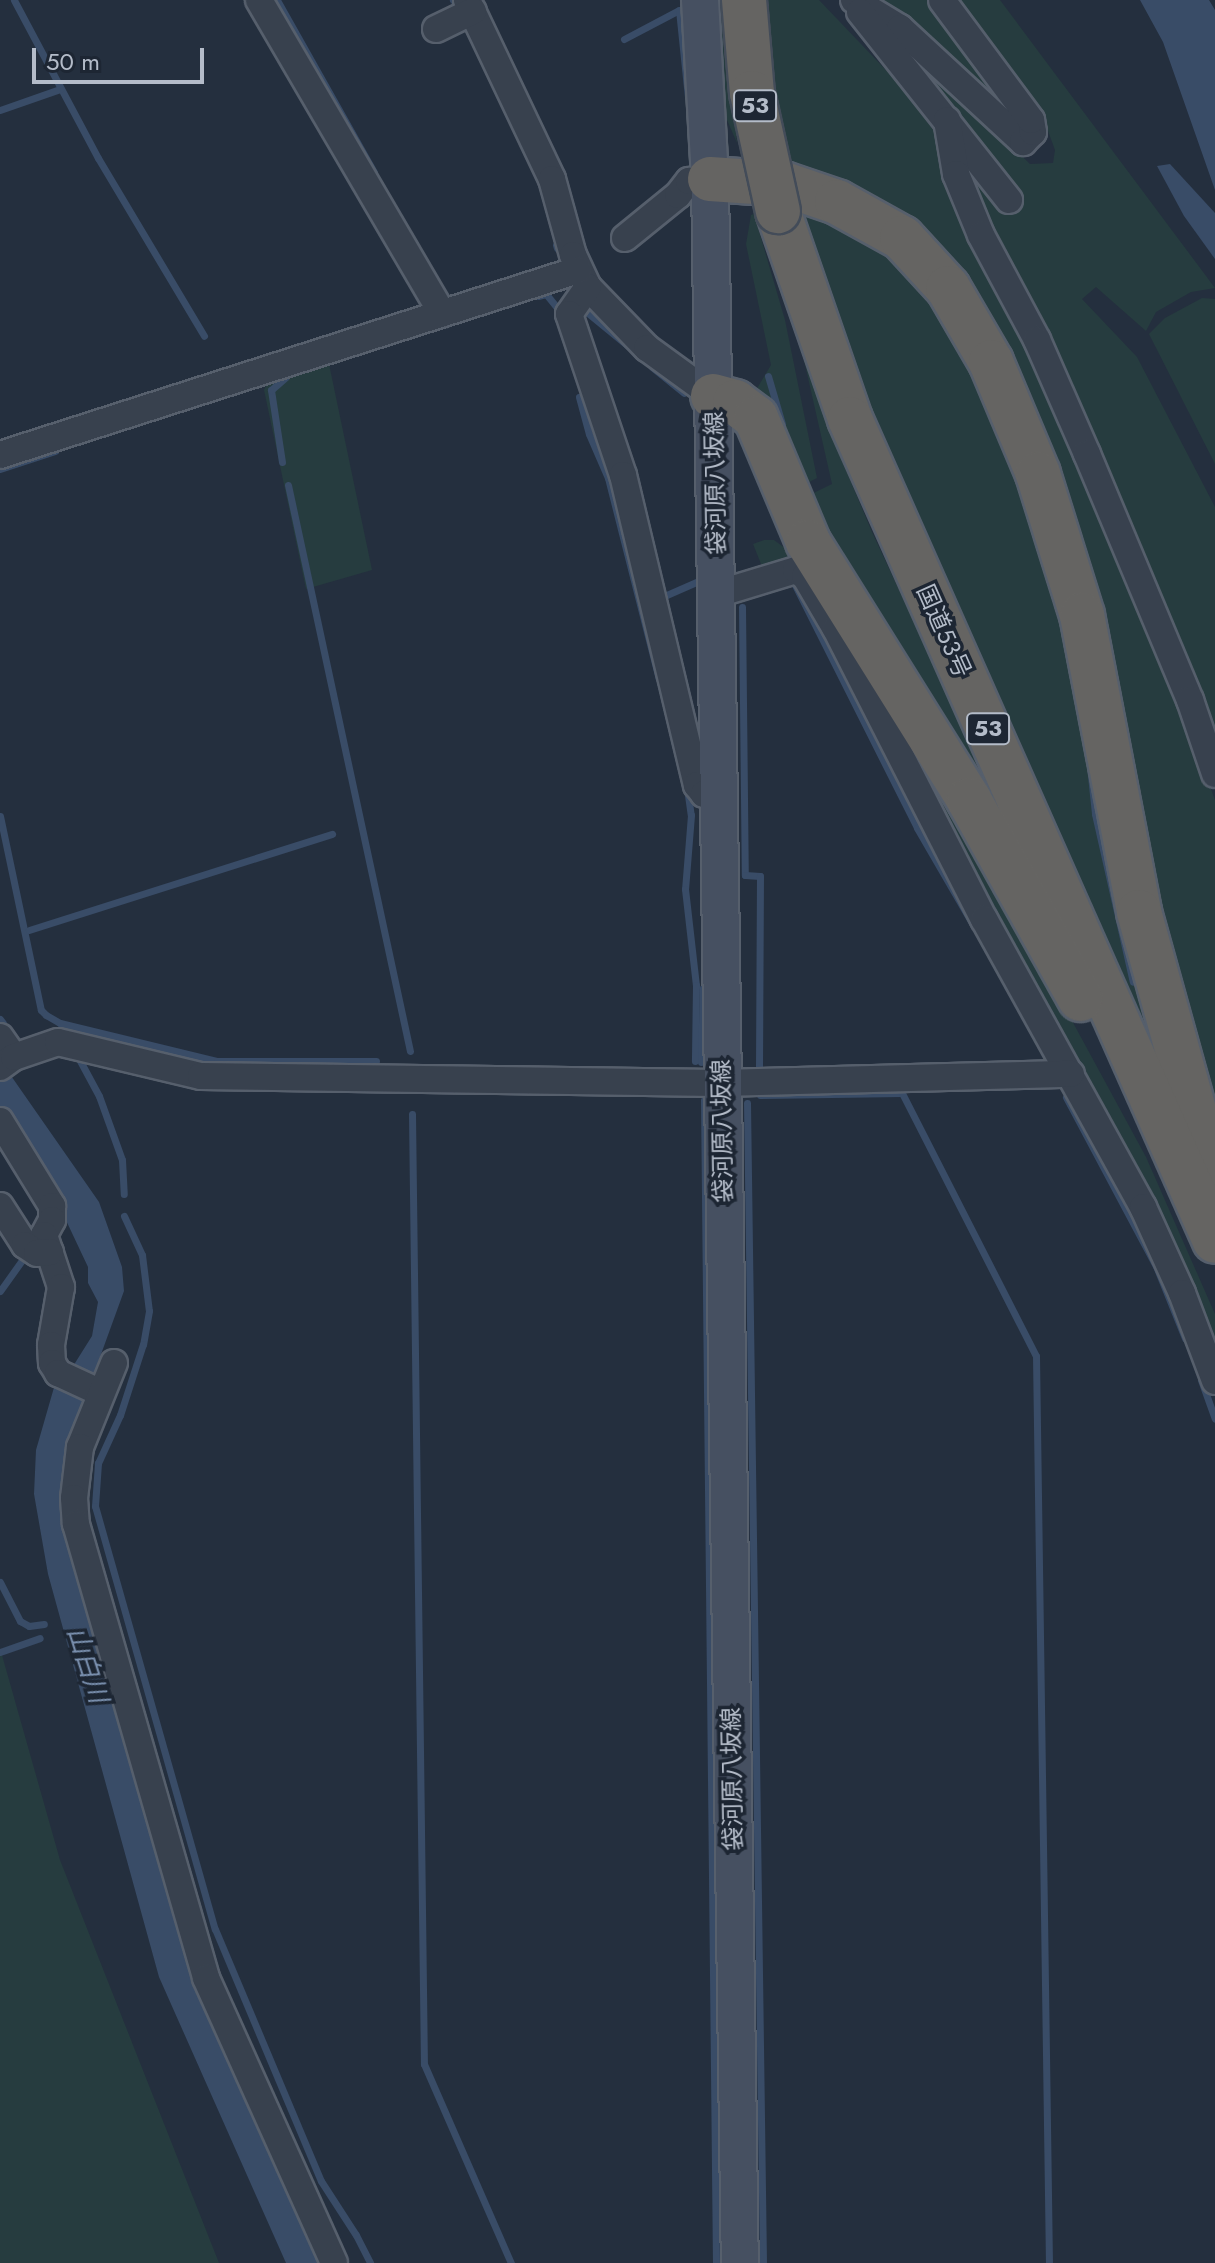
<!DOCTYPE html>
<html>
<head>
<meta charset="utf-8">
<style>
	body { margin:0 }
	#map { position:relative; width:1215px; height:2263px; overflow:hidden; background:#242f3e; font-family:Jost,"Noto Sans JP",sans-serif }
	div>[style] { position:absolute }
	[style*='--x'] { left:calc(var(--x)*1px); top:calc(var(--y)*1px); width:calc(var(--w)*1px); rotate:calc(var(--a)*1deg) }
	.green>* { inset:0; background:#263c3f }
	.water>* { inset:0; background:#394c67 }
	.stream>* { height:7px; margin:-3.5px; padding:0 3.5px; transform-origin:3.5px; border-radius:3.5px; background:#394c67 }
	.roads { filter:drop-shadow(2px 0 #565f6c) drop-shadow(-2px 0 #565f6c) drop-shadow(0 2px #565f6c) drop-shadow(0 -2px #565f6c) }
	.minor>* { height:26px; margin:-13px; padding:0 13px; transform-origin:13px; border-radius:13px; background:#38414e }
	.secondary>* { height:36px; margin:-18px; padding:0 18px; transform-origin:18px; border-radius:18px; background:#465061 }
	.trunk>* { height:44px; margin:-22px; padding:0 22px; transform-origin:22px; border-radius:22px; background:#656462 }
	.bridges { filter:drop-shadow(2px 0 #434c59) drop-shadow(-2px 0 #434c59) drop-shadow(0 2px #434c59) drop-shadow(0 -2px #434c59) }
	.trunk-bridge>* { height:44px; margin:-22px; padding:0 22px; transform-origin:22px; border-radius:22px; background:#656462 }
	span { translate:-50% -50%; white-space:nowrap; text-align:center; line-height:1.15; -webkit-text-stroke:7px #1d2633; paint-order:stroke }
	.shield-label span { padding:2px 6px; background:#1d2633; border:2px solid; border-radius:6px; -webkit-text-stroke-width:0 }
	.shield-label { font-size:22px; color:#b4bcc9; font-weight:700 }
	.street-label { font-size:24px; color:#b4bcc9 }
	.water-label { font-size:26px; color:#7c92b1; font-style:italic }
	.scale { position:absolute; left:32px; top:48px; width:172px; height:36px; box-sizing:border-box; border:4px solid #b4bcc9; border-top:0; padding-left:10px; font-size:24px; line-height:28px; white-space:nowrap; color:#b4bcc9; -webkit-text-stroke:6px #1d2633; paint-order:stroke }
</style>
</head>
<body>
<div id="map">
	<div class="green">
		<div style="clip-path:polygon(715px 0,722px 0,737px 143px,727px 120px)"></div>
		<div style="clip-path:polygon(765px 0,819px 0,925px 111px,934px 127px,943px 158px,1073px 442px,1188px 726px,1215px 800px,1215px 1148px,976px 306px,791px 171px,776px 101px)"></div>
		<div style="clip-path:polygon(876px 0,934px 0,1016px 119px)"></div>
		<div style="clip-path:polygon(952px 0,1000px 0,1215px 288px,1191px 292px,1156px 312px,1146px 331px,1096px 287px,1082px 299px,1137px 357px,1215px 507px,1215px 743px,959px 152px,1020px 200px,901px 39px,1030px 164px,1053px 163px,1055px 150px,1048px 131px)"></div>
		<div style="clip-path:polygon(796px 204px,895px 249px,952px 319px,1044px 533px,1151px 1036px,887px 474px)"></div>
		<div style="clip-path:polygon(754px 214px,785px 320px,817px 478px,795px 489px,756px 390px,771px 365px,746px 244px,751px 215px)"></div>
		<div style="clip-path:polygon(1202px 298px,1215px 299px,1215px 464px,1149px 334px,1165px 318px)"></div>
		<div style="clip-path:polygon(792px 307px,832px 437px,872px 532px,1033px 877px,799px 500px,832px 484px)"></div>
		<div style="clip-path:polygon(328px 359px,372px 570px,306px 589px,264px 390px,269px 379px)"></div>
		<div style="clip-path:polygon(764px 540px,774px 540px,797px 557px,763px 569px,753px 544px)"></div>
		<div style="clip-path:polygon(866px 660px,1007px 901px,1146px 1157px,1215px 1314px,1215px 1358px)"></div>
		<div style="clip-path:polygon(0 1648px,60px 1860px,219px 2263px,0 2263px)"></div>
	</div>
	<div class="water">
		<div style="clip-path:polygon(1140px 0,1209px 0,1215px 10px,1215px 190px,1163px 42px)"></div>
		<div style="clip-path:polygon(1170px 164px,1215px 213px,1215px 259px,1184px 216px,1157px 166px)"></div>
		<div style="clip-path:polygon(0 1060px,99px 1202px,122px 1267px,124px 1291px,67px 1448px,164px 1876px,190px 1970px,322px 2263px,286px 2263px,159px 1977px,48px 1574px,34px 1494px,36px 1450px,55px 1384px,70px 1371px,92px 1336px,98px 1302px,88px 1283px,88px 1267px,55px 1197px,0 1111px)"></div>
	</div>
	<div class="stream">
		<div style="--x:14;--y:0;--w:179;--a:62"></div>
		<div style="--x:98;--y:158;--w:207;--a:59.2"></div>
		<div style="--x:277;--y:0;--w:197;--a:60.6"></div>
		<div style="--x:453;--y:0;--w:1;--a:45"></div>
		<div style="--x:624;--y:39;--w:62;--a:-27.8"></div>
		<div style="--x:679;--y:10;--w:87;--a:84.1"></div>
		<div style="--x:0;--y:110;--w:64;--a:-19.3"></div>
		<div style="--x:556;--y:245;--w:3;--a:72"></div>
		<div style="--x:538;--y:296;--w:8;--a:-14"></div>
		<div style="--x:546;--y:294;--w:27;--a:51"></div>
		<div style="--x:583;--y:309;--w:58;--a:39.4"></div>
		<div style="--x:652;--y:367;--w:41;--a:39.1"></div>
		<div style="--x:768;--y:376;--w:50;--a:73.7"></div>
		<div style="--x:579;--y:397;--w:38;--a:75"></div>
		<div style="--x:589;--y:434;--w:48;--a:66.6"></div>
		<div style="--x:608;--y:478;--w:207;--a:75.8"></div>
		<div style="--x:282;--y:462;--w:73;--a:-98.7"></div>
		<div style="--x:271;--y:390;--w:20;--a:-41"></div>
		<div style="--x:0;--y:469;--w:58;--a:-18.1"></div>
		<div style="--x:288;--y:485;--w:579;--a:77.84"></div>
		<div style="--x:795;--y:585;--w:272;--a:63.3"></div>
		<div style="--x:917;--y:828;--w:110;--a:59.9"></div>
		<div style="--x:662;--y:597;--w:43;--a:-23.6"></div>
		<div style="--x:742;--y:607;--w:268;--a:89.4"></div>
		<div style="--x:745;--y:875;--w:15;--a:4"></div>
		<div style="--x:760;--y:876;--w:194;--a:90.3"></div>
		<div style="--x:1088;--y:747;--w:67;--a:84"></div>
		<div style="--x:1095;--y:814;--w:172;--a:77.3"></div>
		<div style="--x:687;--y:788;--w:27;--a:82"></div>
		<div style="--x:691;--y:815;--w:74;--a:94.6"></div>
		<div style="--x:685;--y:889;--w:97;--a:83.5"></div>
		<div style="--x:696;--y:985;--w:76;--a:90.8"></div>
		<div style="--x:0;--y:816;--w:198;--a:78.1"></div>
		<div style="--x:41;--y:1010;--w:7;--a:45"></div>
		<div style="--x:46;--y:1015;--w:16;--a:30"></div>
		<div style="--x:60;--y:1023;--w:162;--a:13.6"></div>
		<div style="--x:217;--y:1061;--w:159;--a:0"></div>
		<div style="--x:29;--y:930;--w:318;--a:-17.6"></div>
		<div style="--x:0;--y:1019;--w:5;--a:53"></div>
		<div style="--x:78;--y:1057;--w:44;--a:61.7"></div>
		<div style="--x:99;--y:1096;--w:68;--a:70.2"></div>
		<div style="--x:122;--y:1160;--w:34;--a:87"></div>
		<div style="--x:701;--y:1062;--w:74;--a:-88.5"></div>
		<div style="--x:760;--y:1095;--w:142;--a:-0.8"></div>
		<div style="--x:902;--y:1093;--w:295;--a:63"></div>
		<div style="--x:1036;--y:1356;--w:907;--a:89.18"></div>
		<div style="--x:1066;--y:1097;--w:191;--a:62"></div>
		<div style="--x:1156;--y:1266;--w:78;--a:68.1"></div>
		<div style="--x:704;--y:1100;--w:1163;--a:89.41"></div>
		<div style="--x:747;--y:1103;--w:1160;--a:89.21"></div>
		<div style="--x:412;--y:1114;--w:950;--a:89.28"></div>
		<div style="--x:424;--y:2064;--w:217;--a:66.4"></div>
		<div style="--x:124;--y:1216;--w:43;--a:65.2"></div>
		<div style="--x:142;--y:1255;--w:56;--a:82.9"></div>
		<div style="--x:149;--y:1311;--w:34;--a:100"></div>
		<div style="--x:143;--y:1344;--w:75;--a:107.9"></div>
		<div style="--x:120;--y:1415;--w:53;--a:114.6"></div>
		<div style="--x:98;--y:1463;--w:43;--a:94"></div>
		<div style="--x:95;--y:1506;--w:440;--a:74.2"></div>
		<div style="--x:215;--y:1929;--w:273;--a:67.2"></div>
		<div style="--x:321;--y:2181;--w:64;--a:57.1"></div>
		<div style="--x:356;--y:2235;--w:31;--a:63"></div>
		<div style="--x:0;--y:1291;--w:43;--a:-54.5"></div>
		<div style="--x:1201;--y:1380;--w:41;--a:70.3"></div>
		<div style="--x:0;--y:1582;--w:44;--a:62.9"></div>
		<div style="--x:20;--y:1621;--w:10;--a:29"></div>
		<div style="--x:29;--y:1626;--w:15;--a:-8"></div>
		<div style="--x:0;--y:1652;--w:42;--a:-19.3"></div>
	</div>
	<div class="roads">
		<div class="minor">
			<div style="--x:259;--y:0;--w:363;--a:59.7"></div>
			<div style="--x:467;--y:0;--w:198;--a:64.6"></div>
			<div style="--x:552;--y:179;--w:79;--a:74.6"></div>
			<div style="--x:573;--y:255;--w:35;--a:65"></div>
			<div style="--x:588;--y:287;--w:85;--a:46"></div>
			<div style="--x:647;--y:348;--w:82;--a:36"></div>
			<div style="--x:854;--y:0;--w:54;--a:31.3"></div>
			<div style="--x:900;--y:28;--w:168;--a:42.8"></div>
			<div style="--x:1023;--y:142;--w:14;--a:-45"></div>
			<div style="--x:1033;--y:132;--w:12;--a:-99"></div>
			<div style="--x:1031;--y:120;--w:149;--a:-126.6"></div>
			<div style="--x:860;--y:12;--w:240;--a:51.6"></div>
			<div style="--x:436;--y:29;--w:41;--a:-25.9"></div>
			<div style="--x:947;--y:120;--w:55;--a:80.5"></div>
			<div style="--x:956;--y:174;--w:66;--a:67.7"></div>
			<div style="--x:981;--y:235;--w:119;--a:61.9"></div>
			<div style="--x:1037;--y:340;--w:124;--a:66.3"></div>
			<div style="--x:1087;--y:454;--w:267;--a:67.3"></div>
			<div style="--x:1190;--y:700;--w:78;--a:71.3"></div>
			<div style="--x:625;--y:238;--w:68;--a:-39.1"></div>
			<div style="--x:678;--y:195;--w:18;--a:-52"></div>
			<div style="--x:689;--y:181;--w:21;--a:-5"></div>
			<div style="--x:588;--y:287;--w:33;--a:125"></div>
			<div style="--x:569;--y:314;--w:170;--a:71.5"></div>
			<div style="--x:623;--y:475;--w:319;--a:76.6"></div>
			<div style="--x:697;--y:785;--w:11;--a:52"></div>
			<div style="--x:704;--y:794;--w:16;--a:18"></div>
			<div style="--x:0;--y:455;--w:607;--a:-17.75"></div>
			<div style="--x:717;--y:594;--w:83;--a:-16.9"></div>
			<div style="--x:796;--y:570;--w:11;--a:34"></div>
			<div style="--x:805;--y:576;--w:61;--a:59.7"></div>
			<div style="--x:836;--y:629;--w:326;--a:63"></div>
			<div style="--x:984;--y:919;--w:329;--a:61.1"></div>
			<div style="--x:1143;--y:1207;--w:94;--a:65.6"></div>
			<div style="--x:1182;--y:1293;--w:94;--a:69.4"></div>
			<div style="--x:0;--y:1037;--w:24;--a:55"></div>
			<div style="--x:0;--y:1067;--w:17;--a:-36"></div>
			<div style="--x:14;--y:1057;--w:46;--a:-18.8"></div>
			<div style="--x:58;--y:1042;--w:147;--a:13.4"></div>
			<div style="--x:201;--y:1076;--w:520;--a:0.77"></div>
			<div style="--x:721;--y:1083;--w:350;--a:-1.5"></div>
			<div style="--x:0;--y:1121;--w:100;--a:58.5"></div>
			<div style="--x:52;--y:1206;--w:14;--a:90"></div>
			<div style="--x:52;--y:1220;--w:17;--a:118"></div>
			<div style="--x:44;--y:1235;--w:55;--a:71.9"></div>
			<div style="--x:61;--y:1287;--w:59;--a:99.8"></div>
			<div style="--x:51;--y:1345;--w:18;--a:87"></div>
			<div style="--x:52;--y:1363;--w:12;--a:59"></div>
			<div style="--x:58;--y:1373;--w:47;--a:24.9"></div>
			<div style="--x:0;--y:1206;--w:46;--a:57.3"></div>
			<div style="--x:25;--y:1245;--w:14;--a:34"></div>
			<div style="--x:37;--y:1253;--w:13;--a:-4"></div>
			<div style="--x:114;--y:1363;--w:91;--a:112"></div>
			<div style="--x:80;--y:1447;--w:51;--a:96.7"></div>
			<div style="--x:74;--y:1498;--w:26;--a:86"></div>
			<div style="--x:76;--y:1524;--w:472;--a:74"></div>
			<div style="--x:206;--y:1978;--w:312;--a:65.8"></div>
		</div>
		<div class="secondary">
			<div style="--x:700;--y:0;--w:179;--a:86.8"></div>
			<div style="--x:710;--y:179;--w:2084;--a:89.18"></div>
		</div>
		<div class="trunk">
			<div style="--x:710;--y:179;--w:74;--a:3.9"></div>
			<div style="--x:784;--y:184;--w:56;--a:18.8"></div>
			<div style="--x:837;--y:202;--w:74;--a:29"></div>
			<div style="--x:902;--y:238;--w:68;--a:47.4"></div>
			<div style="--x:948;--y:288;--w:86;--a:59.8"></div>
			<div style="--x:991;--y:362;--w:121;--a:67.2"></div>
			<div style="--x:1038;--y:474;--w:148;--a:72.7"></div>
			<div style="--x:1082;--y:615;--w:302;--a:79.1"></div>
			<div style="--x:1139;--y:912;--w:284;--a:74.5"></div>
			<div style="--x:778;--y:211;--w:220;--a:70.9"></div>
			<div style="--x:850;--y:419;--w:899;--a:66.06"></div>
			<div style="--x:713;--y:396;--w:23;--a:15"></div>
			<div style="--x:735;--y:402;--w:26;--a:37"></div>
			<div style="--x:756;--y:418;--w:134;--a:67.2"></div>
			<div style="--x:808;--y:542;--w:304;--a:58"></div>
			<div style="--x:969;--y:800;--w:228;--a:60.8"></div>
		</div>
	</div>
	<div class="bridges">
		<div class="trunk-bridge">
			<div style="--x:744;--y:0;--w:93;--a:85.1"></div>
			<div style="--x:752;--y:93;--w:121;--a:77.6"></div>
		</div>
	</div>
	<div class="shield-label">
		<span style="left:755px;top:106px">53</span>
		<span style="left:988px;top:729px">53</span>
	</div>
	<div class="street-label">
		<span style="left:715px;top:483px;rotate:-91deg">袋河原八坂線</span>
		<span style="left:944px;top:631px;rotate:66deg">国道53号</span>
		<span style="left:722px;top:1131px;rotate:-91deg">袋河原八坂線</span>
		<span style="left:732px;top:1779px;rotate:-91deg">袋河原八坂線</span>
	</div>
	<div class="water-label">
		<span style="left:87px;top:1665px;rotate:72deg">山白川</span>
	</div>
	<div class="scale">50 m</div>
</div>
</body>
</html>
